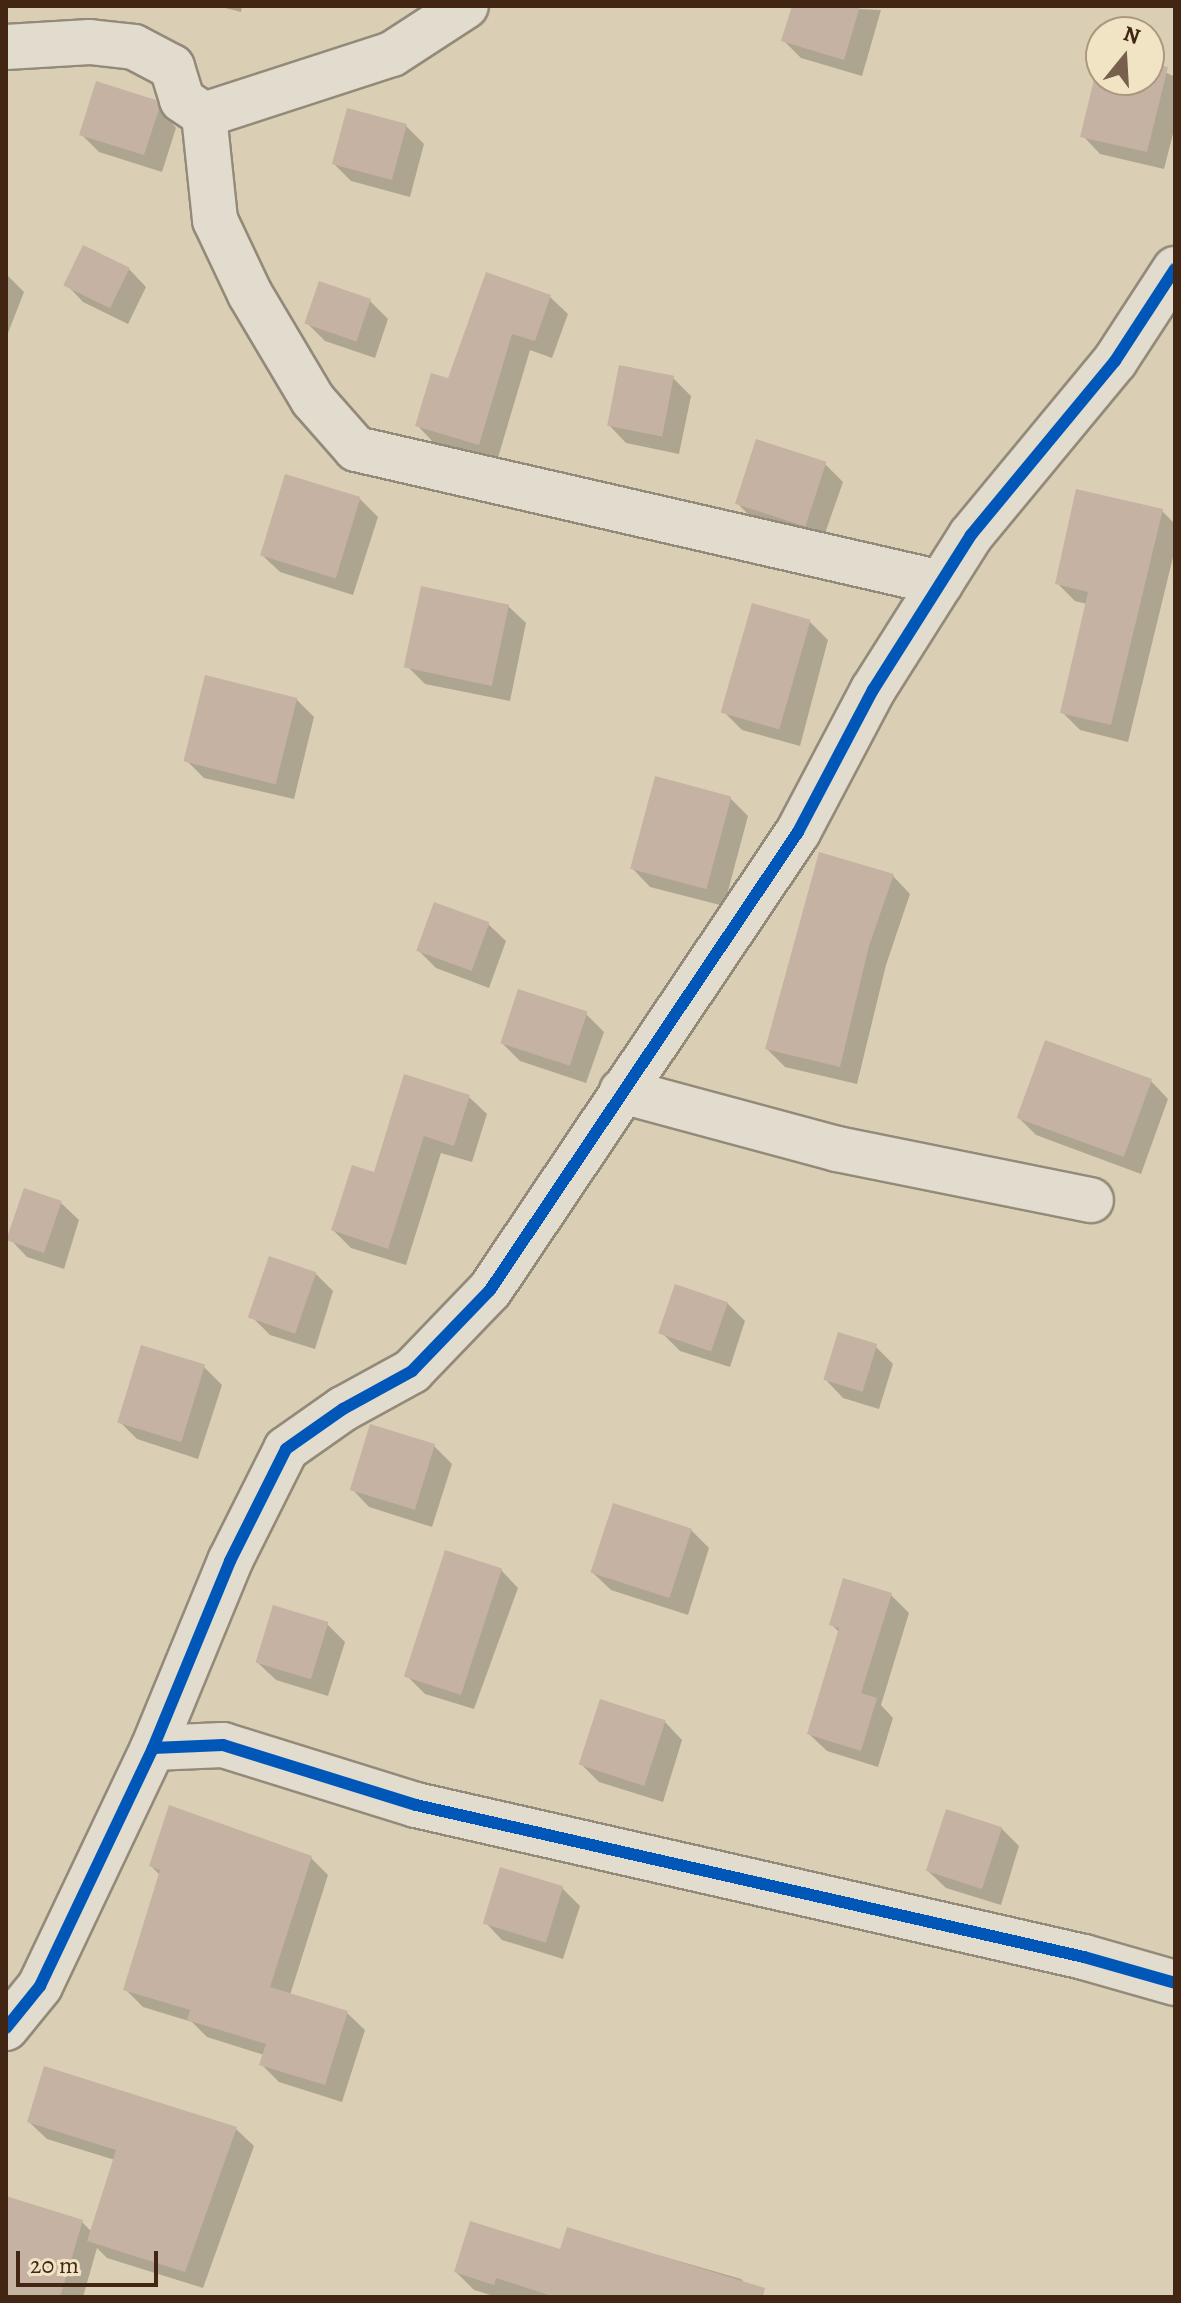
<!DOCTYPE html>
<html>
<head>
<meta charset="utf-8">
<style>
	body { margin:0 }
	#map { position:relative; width:1181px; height:2303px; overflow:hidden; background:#dacfb5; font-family:Alegreya,serif }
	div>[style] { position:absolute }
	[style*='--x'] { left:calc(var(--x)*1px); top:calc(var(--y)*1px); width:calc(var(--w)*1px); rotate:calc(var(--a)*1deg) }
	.shadow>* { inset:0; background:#0003 }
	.building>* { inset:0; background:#c5b2a2; transform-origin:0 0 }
	.roads { filter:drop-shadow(2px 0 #948a7a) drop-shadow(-2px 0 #948a7a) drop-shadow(0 2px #948a7a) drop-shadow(0 -2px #948a7a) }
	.street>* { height:44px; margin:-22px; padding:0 22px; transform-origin:22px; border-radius:22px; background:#e2dcce }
	.cycleway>* { height:12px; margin:-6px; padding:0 6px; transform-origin:6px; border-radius:6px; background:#0057b8 }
	span { translate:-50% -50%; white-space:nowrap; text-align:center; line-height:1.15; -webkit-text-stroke:7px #f1e4c5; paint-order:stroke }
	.frame { position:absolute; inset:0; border:8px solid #422613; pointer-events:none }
	.north { position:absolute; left:1085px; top:16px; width:80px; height:80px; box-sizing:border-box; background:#f1e4c5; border:2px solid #ab987e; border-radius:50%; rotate:18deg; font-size:22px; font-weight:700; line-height:32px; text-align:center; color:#422613 }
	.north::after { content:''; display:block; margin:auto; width:28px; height:36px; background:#77614c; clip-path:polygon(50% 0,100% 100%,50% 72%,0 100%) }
	.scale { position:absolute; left:16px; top:2251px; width:142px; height:36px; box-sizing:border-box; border:4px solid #422613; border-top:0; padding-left:10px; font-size:24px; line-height:28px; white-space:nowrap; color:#422613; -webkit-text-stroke:6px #f1e4c5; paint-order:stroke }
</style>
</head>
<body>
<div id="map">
	<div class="shadow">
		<div style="clip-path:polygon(217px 6px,242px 6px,241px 12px)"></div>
		<div style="clip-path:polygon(794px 6px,881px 10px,862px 76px,801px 58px,783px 40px)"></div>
		<div style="clip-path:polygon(1101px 59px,1101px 80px,1149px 80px,1149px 64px,1175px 77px,1175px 126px,1164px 169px,1100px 154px,1083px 136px)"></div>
		<div style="clip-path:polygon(155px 101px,176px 128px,162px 172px,99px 152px,81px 134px)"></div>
		<div style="clip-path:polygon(406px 126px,424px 144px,410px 197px,351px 181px,333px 163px)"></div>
		<div style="clip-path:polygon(129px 269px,146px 287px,128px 324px,83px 302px,66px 284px)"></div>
		<div style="clip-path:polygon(6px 274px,24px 292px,8px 333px,6px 332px)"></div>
		<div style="clip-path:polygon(550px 297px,568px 314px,552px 358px,530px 350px,497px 461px,435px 444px,418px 426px,449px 380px)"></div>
		<div style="clip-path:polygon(370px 301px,388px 319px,375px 358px,325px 341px,307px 323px)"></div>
		<div style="clip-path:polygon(673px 378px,691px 396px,679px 454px,626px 443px,609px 425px)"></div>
		<div style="clip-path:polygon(825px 464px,843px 482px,822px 542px,754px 520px,736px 502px)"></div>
		<div style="clip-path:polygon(360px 499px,378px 517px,353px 595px,280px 572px,262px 555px)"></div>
		<div style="clip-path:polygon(1162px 511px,1175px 524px,1175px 549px,1128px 742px,1080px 730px,1062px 712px,1087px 604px,1075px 601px,1057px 583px)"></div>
		<div style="clip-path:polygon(508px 606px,526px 623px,510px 701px,425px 684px,407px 666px)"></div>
		<div style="clip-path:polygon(810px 622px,828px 640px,800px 746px,742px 730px,724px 712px)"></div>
		<div style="clip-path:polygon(296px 699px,314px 717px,294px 799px,204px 778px,186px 760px)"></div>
		<div style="clip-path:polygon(730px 798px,748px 816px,724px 906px,650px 887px,633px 869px)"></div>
		<div style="clip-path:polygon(893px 876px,910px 894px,886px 965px,857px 1084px,785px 1067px,767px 1049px)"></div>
		<div style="clip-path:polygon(488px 924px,506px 941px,489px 988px,436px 968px,418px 950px)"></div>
		<div style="clip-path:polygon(586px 1014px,604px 1032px,586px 1083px,520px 1061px,502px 1043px)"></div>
		<div style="clip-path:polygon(1151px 1081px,1168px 1099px,1141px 1174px,1036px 1135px,1018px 1117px)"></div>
		<div style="clip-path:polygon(469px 1097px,487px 1114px,472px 1162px,441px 1153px,406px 1265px,351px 1248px,333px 1230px,375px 1175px)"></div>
		<div style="clip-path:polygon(61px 1203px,79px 1220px,64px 1269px,27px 1257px,10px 1239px)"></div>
		<div style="clip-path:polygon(315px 1273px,333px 1291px,315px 1349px,270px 1335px,252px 1317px)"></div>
		<div style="clip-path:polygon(727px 1303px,745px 1321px,730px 1367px,680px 1351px,662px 1333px)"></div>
		<div style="clip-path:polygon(875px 1346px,893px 1364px,879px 1409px,843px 1398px,826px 1380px)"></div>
		<div style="clip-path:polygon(204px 1367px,222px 1385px,198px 1459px,137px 1439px,119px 1421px)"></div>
		<div style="clip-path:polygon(371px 1426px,434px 1446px,452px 1464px,432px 1527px,369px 1507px,352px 1489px)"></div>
		<div style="clip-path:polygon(691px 1530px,709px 1548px,688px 1615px,611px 1590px,593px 1573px)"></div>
		<div style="clip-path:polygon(501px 1570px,518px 1588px,474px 1709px,425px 1694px,407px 1676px)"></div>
		<div style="clip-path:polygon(891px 1595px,909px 1613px,881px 1705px,893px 1718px,878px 1767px,827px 1751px,809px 1734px,840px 1633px,831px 1624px)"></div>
		<div style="clip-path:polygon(327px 1624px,345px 1642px,328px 1696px,276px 1680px,258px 1663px)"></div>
		<div style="clip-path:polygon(665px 1722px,682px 1740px,663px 1802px,599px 1782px,581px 1764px)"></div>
		<div style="clip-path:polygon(1001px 1828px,1019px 1846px,1001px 1905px,946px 1888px,928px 1871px)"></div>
		<div style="clip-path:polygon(310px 1857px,328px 1875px,290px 1995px,347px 2013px,365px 2030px,342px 2102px,279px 2082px,261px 2064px,264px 2055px,207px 2037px,192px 2022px,143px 2007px,125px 1989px,160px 1875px,151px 1866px)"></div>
		<div style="clip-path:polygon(562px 1888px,580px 1906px,563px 1959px,502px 1940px,485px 1922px)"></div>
		<div style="clip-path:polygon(29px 2122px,236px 2129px,254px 2146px,203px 2288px,107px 2258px,97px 2248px,83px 2297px,6px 2297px,6px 2198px,82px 2222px,92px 2232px,115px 2160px,47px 2139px)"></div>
		<div style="clip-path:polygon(568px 2229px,741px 2279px,759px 2297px,497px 2297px,474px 2290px,456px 2272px,561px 2251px)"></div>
	</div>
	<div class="building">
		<div style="clip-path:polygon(792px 6px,860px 6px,844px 60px,781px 41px)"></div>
		<div style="clip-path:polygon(1101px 51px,1101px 80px,1149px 80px,1149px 62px,1168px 67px,1147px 152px,1080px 137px)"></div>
		<div style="clip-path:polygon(96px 81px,156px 100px,159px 109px,144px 155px,79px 135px)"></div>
		<div style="left:347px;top:108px;width:62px;height:58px;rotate:15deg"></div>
		<div style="left:83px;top:245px;width:52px;height:45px;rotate:26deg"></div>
		<div style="clip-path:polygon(486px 272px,551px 295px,535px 341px,512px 334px,479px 445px,415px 426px,431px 373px,448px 378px)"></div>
		<div style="left:319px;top:281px;width:55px;height:45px;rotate:19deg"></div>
		<div style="left:619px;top:365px;width:56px;height:62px;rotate:11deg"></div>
		<div style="left:756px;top:439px;width:74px;height:68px;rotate:18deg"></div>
		<div style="left:285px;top:474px;width:79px;height:85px;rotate:17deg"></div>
		<div style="clip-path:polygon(1076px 489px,1163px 509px,1111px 725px,1060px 713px,1088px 592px,1055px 584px)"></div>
		<div style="left:421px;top:586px;width:90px;height:83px;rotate:12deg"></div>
		<div style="left:752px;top:603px;width:61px;height:114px;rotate:16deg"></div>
		<div style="left:205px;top:675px;width:95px;height:89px;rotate:14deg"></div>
		<div style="left:655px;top:776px;width:79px;height:96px;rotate:15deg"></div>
		<div style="clip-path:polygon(819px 852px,894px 874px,869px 946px,840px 1067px,765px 1049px)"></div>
		<div style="left:434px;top:902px;width:59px;height:52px;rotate:20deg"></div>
		<div style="left:518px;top:989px;width:73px;height:57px;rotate:18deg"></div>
		<div style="left:1045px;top:1040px;width:114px;height:83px;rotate:20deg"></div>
		<div style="clip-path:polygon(404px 1074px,470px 1095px,454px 1146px,424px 1136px,388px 1249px,331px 1230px,352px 1165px,374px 1172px)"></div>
		<div style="left:24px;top:1188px;width:40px;height:55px;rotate:19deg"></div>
		<div style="left:269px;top:1256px;width:50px;height:65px;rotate:19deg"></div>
		<div style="left:675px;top:1284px;width:56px;height:52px;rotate:19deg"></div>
		<div style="left:838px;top:1332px;width:41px;height:50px;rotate:17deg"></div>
		<div style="left:141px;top:1345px;width:67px;height:81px;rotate:17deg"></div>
		<div style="left:370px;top:1424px;width:68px;height:69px;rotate:17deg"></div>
		<div style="left:613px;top:1503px;width:83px;height:73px;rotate:18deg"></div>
		<div style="left:445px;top:1550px;width:60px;height:133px;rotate:18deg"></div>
		<div style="clip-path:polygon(843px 1578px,892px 1593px,861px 1693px,877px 1698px,861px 1751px,807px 1734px,839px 1628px,829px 1625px)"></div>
		<div style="left:273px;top:1605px;width:58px;height:60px;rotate:17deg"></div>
		<div style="left:600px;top:1699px;width:69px;height:69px;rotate:18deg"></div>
		<div style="clip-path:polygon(169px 1805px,312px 1856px,270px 1987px,348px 2011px,325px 2085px,259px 2065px,266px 2044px,187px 2020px,190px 2010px,123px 1990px,160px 1870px,149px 1866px)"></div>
		<div style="left:946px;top:1809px;width:59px;height:65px;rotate:18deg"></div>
		<div style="left:500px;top:1867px;width:66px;height:59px;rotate:17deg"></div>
		<div style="clip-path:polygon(44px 2066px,237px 2127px,185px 2272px,87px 2241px,116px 2150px,27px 2122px)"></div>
		<div style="clip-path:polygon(6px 2196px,83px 2220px,60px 2297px,6px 2297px)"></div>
		<div style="clip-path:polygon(470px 2221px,560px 2249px,567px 2227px,765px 2288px,763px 2297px,555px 2297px,496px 2278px,494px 2285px,454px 2272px)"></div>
	</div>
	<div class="roads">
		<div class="street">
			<div style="--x:6;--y:47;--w:84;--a:-3.4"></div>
			<div style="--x:90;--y:42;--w:44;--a:6.5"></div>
			<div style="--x:134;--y:47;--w:43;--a:27.8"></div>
			<div style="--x:172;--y:67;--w:34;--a:73"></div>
			<div style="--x:182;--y:100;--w:27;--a:34"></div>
			<div style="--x:204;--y:115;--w:198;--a:-18"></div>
			<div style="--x:392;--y:54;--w:88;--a:-33"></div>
			<div style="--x:204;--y:115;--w:106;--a:84"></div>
			<div style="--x:215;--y:220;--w:82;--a:64.7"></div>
			<div style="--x:250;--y:294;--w:123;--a:59.3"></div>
			<div style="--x:313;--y:400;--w:65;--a:48.7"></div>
			<div style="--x:356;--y:449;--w:600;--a:12.9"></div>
			<div style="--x:622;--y:1091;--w:223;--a:15.1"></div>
			<div style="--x:837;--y:1149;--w:259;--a:11.4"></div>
			<div style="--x:153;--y:1748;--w:202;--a:-67.6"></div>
			<div style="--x:230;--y:1561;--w:125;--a:-63.4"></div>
			<div style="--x:286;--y:1449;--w:70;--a:-35.1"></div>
			<div style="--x:343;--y:1409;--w:79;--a:-28.8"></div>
			<div style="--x:412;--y:1371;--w:112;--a:-46.1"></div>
			<div style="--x:490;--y:1290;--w:552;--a:-56.08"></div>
			<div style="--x:798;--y:832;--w:161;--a:-62.2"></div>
			<div style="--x:873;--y:690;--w:183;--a:-57.7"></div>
			<div style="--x:971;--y:535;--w:226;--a:-50.4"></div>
			<div style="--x:1115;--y:361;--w:110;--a:-56.9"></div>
			<div style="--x:6;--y:2028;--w:54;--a:-51"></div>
			<div style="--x:40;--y:1986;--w:263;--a:-64.6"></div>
			<div style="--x:153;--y:1748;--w:70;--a:-2.5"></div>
			<div style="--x:223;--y:1745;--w:202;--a:17.3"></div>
			<div style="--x:416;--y:1805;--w:685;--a:12.82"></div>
			<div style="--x:1084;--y:1957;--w:95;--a:15.9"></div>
		</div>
	</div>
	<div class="cycleway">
		<div style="--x:153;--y:1748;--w:202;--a:-67.6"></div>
		<div style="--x:230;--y:1561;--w:125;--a:-63.4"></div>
		<div style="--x:286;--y:1449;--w:70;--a:-35.1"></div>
		<div style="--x:343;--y:1409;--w:79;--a:-28.8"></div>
		<div style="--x:412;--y:1371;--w:112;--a:-46.1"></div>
		<div style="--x:490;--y:1290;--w:552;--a:-56.08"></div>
		<div style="--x:798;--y:832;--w:161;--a:-62.2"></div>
		<div style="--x:873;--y:690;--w:183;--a:-57.7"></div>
		<div style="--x:971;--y:535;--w:226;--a:-50.4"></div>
		<div style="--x:1115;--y:361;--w:110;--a:-56.9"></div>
		<div style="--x:6;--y:2028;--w:54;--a:-51"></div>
		<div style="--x:40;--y:1986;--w:263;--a:-64.6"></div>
		<div style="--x:153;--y:1748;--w:70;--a:-2.5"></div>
		<div style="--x:223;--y:1745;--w:202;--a:17.3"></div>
		<div style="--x:416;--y:1805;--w:685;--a:12.82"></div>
		<div style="--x:1084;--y:1957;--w:95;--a:15.9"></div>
	</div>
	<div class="frame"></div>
	<div class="north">N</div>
	<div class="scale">20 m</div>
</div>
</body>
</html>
